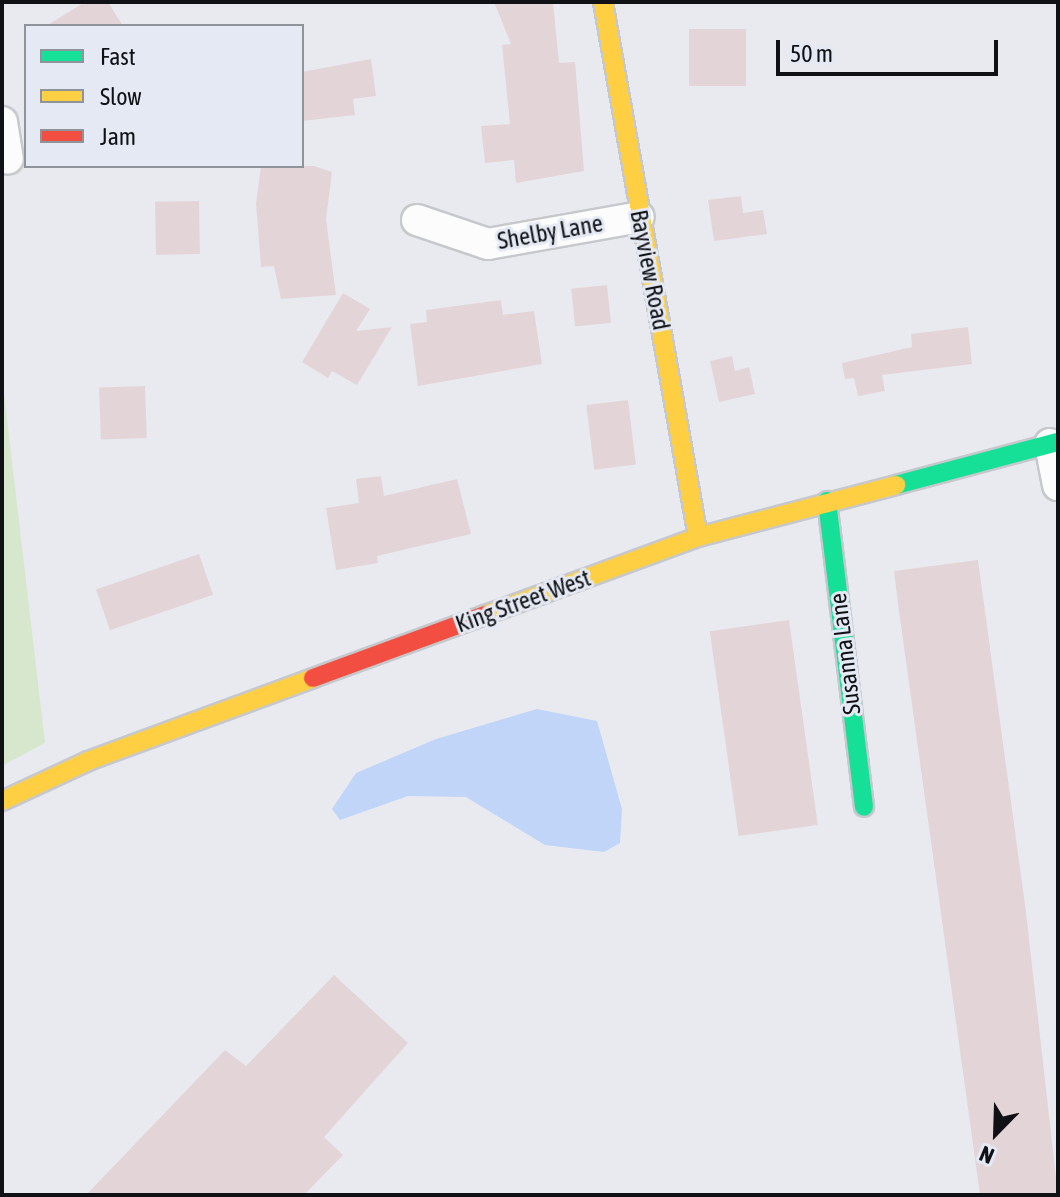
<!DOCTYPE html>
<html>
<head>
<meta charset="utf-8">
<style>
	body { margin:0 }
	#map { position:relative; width:1060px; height:1197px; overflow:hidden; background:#e8eaf0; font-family:"Asap Condensed",sans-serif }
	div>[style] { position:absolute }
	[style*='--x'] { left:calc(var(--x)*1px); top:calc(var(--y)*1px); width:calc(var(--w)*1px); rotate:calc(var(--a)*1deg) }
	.green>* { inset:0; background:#d6e7ce }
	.water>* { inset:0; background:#c0d5f8 }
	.building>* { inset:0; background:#e3d5d7; transform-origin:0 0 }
	.roads { filter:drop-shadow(2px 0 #c6c8cc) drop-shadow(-2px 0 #c6c8cc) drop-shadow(0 2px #c6c8cc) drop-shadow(0 -2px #c6c8cc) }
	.street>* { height:30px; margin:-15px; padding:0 15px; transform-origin:15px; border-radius:15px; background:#fcfcfd }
	.fast>* { height:18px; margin:-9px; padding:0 9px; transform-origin:9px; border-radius:9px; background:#16e098 }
	.slow>* { height:18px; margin:-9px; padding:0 9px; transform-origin:9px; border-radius:9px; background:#ffcf43 }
	.jam>* { height:18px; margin:-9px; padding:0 9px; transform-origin:9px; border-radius:9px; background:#f24e42 }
	span { translate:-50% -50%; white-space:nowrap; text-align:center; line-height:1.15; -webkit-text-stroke:6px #e4e9f3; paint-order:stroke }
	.street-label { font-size:24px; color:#0f1115 }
	.frame { position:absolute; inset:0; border:4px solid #0f1115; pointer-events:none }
	.legend { position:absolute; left:24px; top:24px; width:280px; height:144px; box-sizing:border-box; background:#e4e9f3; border:2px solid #8f939a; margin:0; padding:10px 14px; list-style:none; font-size:24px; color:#0f1115 }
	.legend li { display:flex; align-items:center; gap:16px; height:40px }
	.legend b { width:40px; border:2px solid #8f939a }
	.north { position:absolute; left:956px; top:1093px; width:80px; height:80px; -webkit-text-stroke:6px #e4e9f3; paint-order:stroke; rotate:203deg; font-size:22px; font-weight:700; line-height:32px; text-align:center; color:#0f1115 }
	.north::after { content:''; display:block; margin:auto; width:28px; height:36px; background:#0f1115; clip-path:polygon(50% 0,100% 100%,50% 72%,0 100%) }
	.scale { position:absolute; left:776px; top:40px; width:222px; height:36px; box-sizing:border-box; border:4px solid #0f1115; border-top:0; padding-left:10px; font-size:24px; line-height:28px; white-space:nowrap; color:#0f1115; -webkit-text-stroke:6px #e4e9f3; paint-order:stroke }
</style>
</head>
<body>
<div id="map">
	<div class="green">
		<div style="clip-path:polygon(2px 376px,45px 743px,2px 766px)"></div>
	</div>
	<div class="water">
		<div style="clip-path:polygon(537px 709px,597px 721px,622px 809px,620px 843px,604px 852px,545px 845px,466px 797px,408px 796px,340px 820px,332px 809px,356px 773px,436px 739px)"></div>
	</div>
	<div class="building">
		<div style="clip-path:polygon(85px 2px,108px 2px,123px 26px,46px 26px)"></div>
		<div style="clip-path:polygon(494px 2px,553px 2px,559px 63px,575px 62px,584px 171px,516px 183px,514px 160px,485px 163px,481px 126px,510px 124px,502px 45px,511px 44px)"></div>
		<div style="left:689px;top:29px;width:57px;height:57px"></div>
		<div style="clip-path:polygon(371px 59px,376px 96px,353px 99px,355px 115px,302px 121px,302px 72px)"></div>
		<div style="clip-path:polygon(261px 166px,314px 166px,332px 172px,326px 219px,336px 295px,281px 299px,274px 266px,261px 267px,256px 203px)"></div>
		<div style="clip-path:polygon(741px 196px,743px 213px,763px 210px,767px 234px,714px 241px,708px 200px)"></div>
		<div style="left:199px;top:201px;width:53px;height:44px;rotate:89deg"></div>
		<div style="left:607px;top:285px;width:38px;height:36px;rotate:84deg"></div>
		<div style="clip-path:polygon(343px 293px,370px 309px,356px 331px,392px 327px,357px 385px,332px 371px,328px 378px,302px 362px)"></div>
		<div style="clip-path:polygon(501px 300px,503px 315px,534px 311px,542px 364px,418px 386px,410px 324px,427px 322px,426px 310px)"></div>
		<div style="clip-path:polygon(968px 327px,972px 364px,882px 375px,885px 391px,858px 396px,854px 378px,845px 379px,842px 363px,912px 347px,911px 334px)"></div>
		<div style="clip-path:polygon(732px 356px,735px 371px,749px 367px,755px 394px,719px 402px,710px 361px)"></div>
		<div style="left:145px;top:386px;width:52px;height:46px;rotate:88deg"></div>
		<div style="left:628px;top:400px;width:65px;height:42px;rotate:83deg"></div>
		<div style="clip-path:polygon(381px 476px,384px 496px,457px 479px,471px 534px,377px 556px,378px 563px,336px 570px,326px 508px,359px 503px,356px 479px)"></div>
		<div style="left:199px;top:554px;width:43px;height:109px;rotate:71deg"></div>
		<div style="clip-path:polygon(978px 560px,1026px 912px,1058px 1195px,980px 1195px,899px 611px,894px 571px)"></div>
		<div style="left:789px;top:620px;width:207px;height:80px;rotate:82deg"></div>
		<div style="clip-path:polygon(334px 975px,408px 1043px,324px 1137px,343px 1155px,304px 1195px,86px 1195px,225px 1050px,246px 1066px)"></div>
	</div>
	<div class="roads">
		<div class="street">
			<div style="--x:2;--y:122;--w:37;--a:81"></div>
			<div style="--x:417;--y:220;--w:75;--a:18.7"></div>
			<div style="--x:488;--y:244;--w:153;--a:-10.1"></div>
			<div style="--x:1050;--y:444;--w:42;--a:79"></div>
		</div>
		<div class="fast">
			<div style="--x:896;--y:485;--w:168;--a:-14.9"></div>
			<div style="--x:827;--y:501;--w:308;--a:83.1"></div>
		</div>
		<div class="slow">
			<div style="--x:603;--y:2;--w:543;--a:79.93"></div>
			<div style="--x:485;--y:615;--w:227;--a:-20.1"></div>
			<div style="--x:698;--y:537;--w:205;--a:-14.7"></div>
			<div style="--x:2;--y:801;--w:95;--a:-24.9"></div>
			<div style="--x:88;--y:761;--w:240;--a:-20.2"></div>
		</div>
		<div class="jam">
			<div style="--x:313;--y:678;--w:183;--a:-20.1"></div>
		</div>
	</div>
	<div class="street-label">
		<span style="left:550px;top:232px;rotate:-10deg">Shelby Lane</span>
		<span style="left:650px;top:270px;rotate:79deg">Bayview Road</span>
		<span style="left:523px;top:601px;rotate:-20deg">King Street West</span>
		<span style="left:845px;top:654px;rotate:-97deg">Susanna Lane</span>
	</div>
	<div class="frame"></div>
	<ul class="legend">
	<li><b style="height:10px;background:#16e098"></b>Fast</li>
	<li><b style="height:10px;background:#ffcf43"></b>Slow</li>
	<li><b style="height:10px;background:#f24e42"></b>Jam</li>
	</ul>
	<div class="north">N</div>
	<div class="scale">50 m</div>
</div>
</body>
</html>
